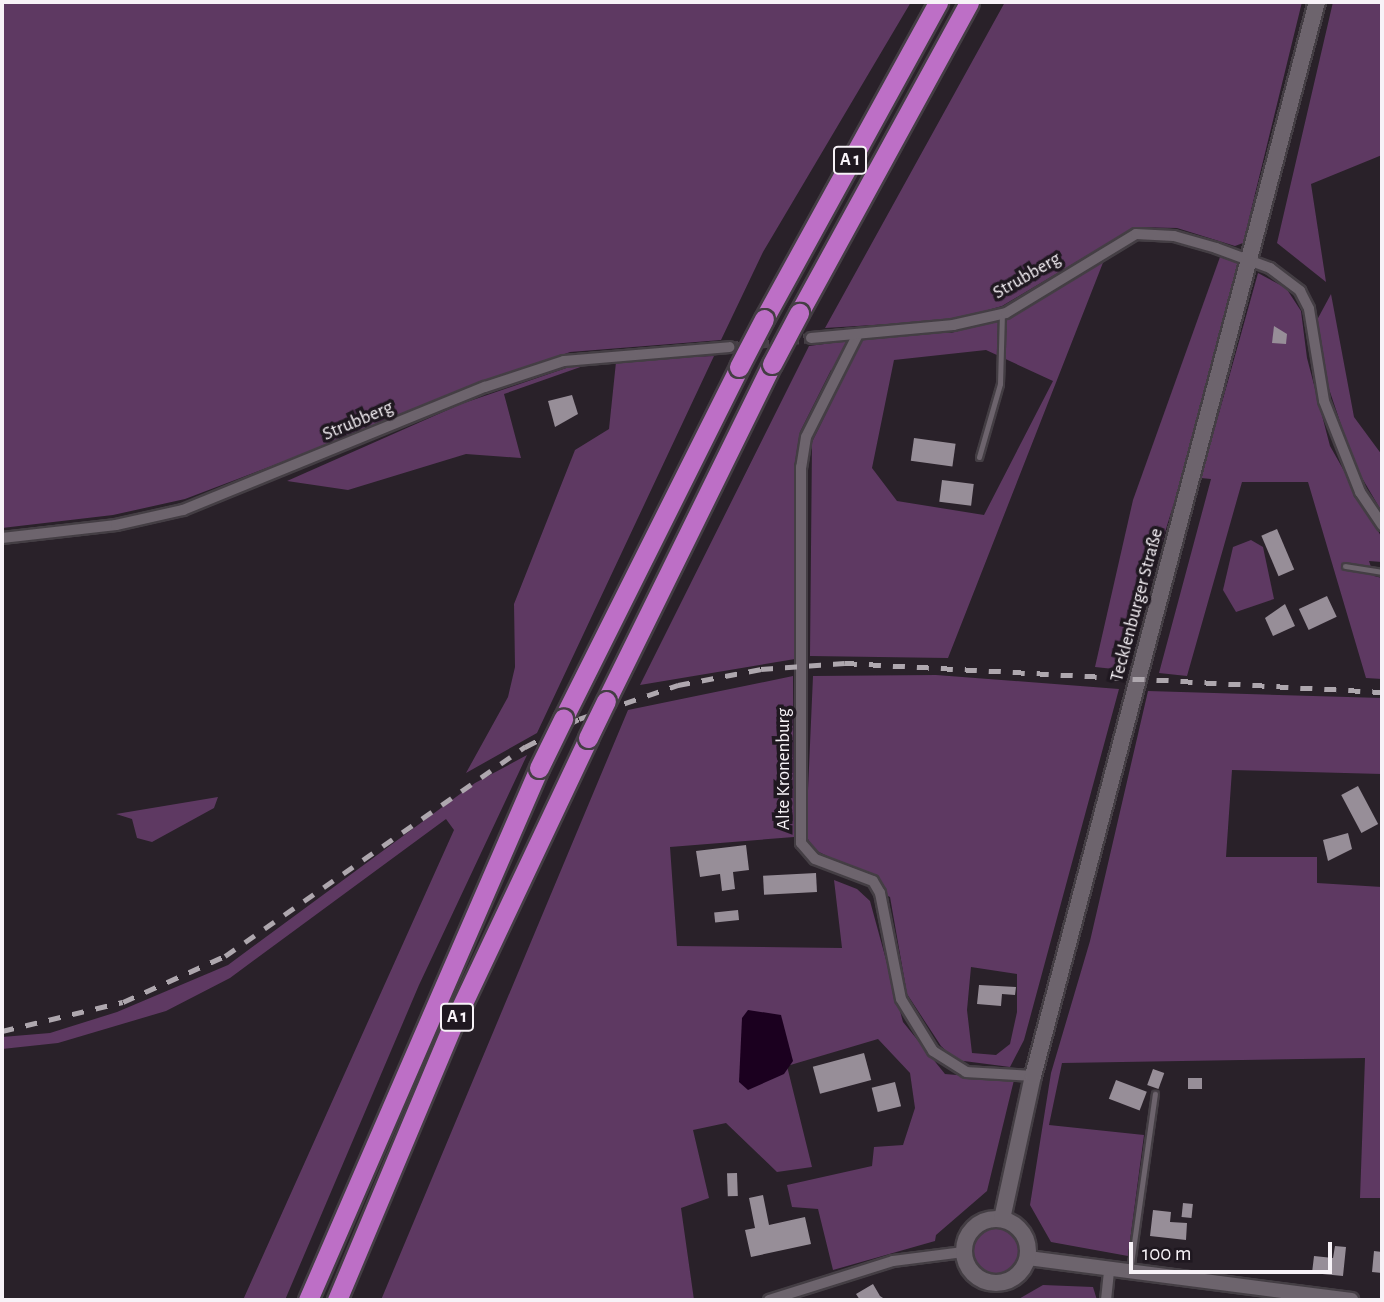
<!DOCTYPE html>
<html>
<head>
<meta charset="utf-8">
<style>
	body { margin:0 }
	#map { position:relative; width:1384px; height:1302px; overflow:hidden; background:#292129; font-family:"Alegreya Sans",sans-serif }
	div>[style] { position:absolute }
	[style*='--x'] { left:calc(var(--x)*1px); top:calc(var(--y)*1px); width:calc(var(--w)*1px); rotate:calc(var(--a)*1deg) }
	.green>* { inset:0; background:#5e3962 }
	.round { border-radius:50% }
	.water>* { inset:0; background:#1b001f }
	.building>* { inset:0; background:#978e98; transform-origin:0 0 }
	.minor-tunnel>* { height:10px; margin-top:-5px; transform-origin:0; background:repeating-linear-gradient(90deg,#484048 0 10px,transparent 0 15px) }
	.roads { filter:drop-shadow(2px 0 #443e44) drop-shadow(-2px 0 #443e44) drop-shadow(0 2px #443e44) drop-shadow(0 -2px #443e44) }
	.service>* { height:5px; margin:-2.5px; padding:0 2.5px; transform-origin:2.5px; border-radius:2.5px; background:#6d646d }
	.minor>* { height:10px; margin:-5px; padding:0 5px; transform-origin:5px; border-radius:5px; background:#6d646d }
	.tertiary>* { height:14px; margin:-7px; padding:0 7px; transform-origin:7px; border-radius:7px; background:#6d646d }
	.secondary>* { height:16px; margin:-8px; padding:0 8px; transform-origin:8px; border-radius:8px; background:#6d646d }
	.secondary>.ring { margin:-8px; padding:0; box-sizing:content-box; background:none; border:16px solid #6d646d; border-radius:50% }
	.motorway>* { height:19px; margin:-9.5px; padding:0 9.5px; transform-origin:9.5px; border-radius:9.5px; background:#bd6fc6 }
	.rail>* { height:4.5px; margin-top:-2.25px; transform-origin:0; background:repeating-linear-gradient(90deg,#aea7ae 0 12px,transparent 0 24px) }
	.bridges { filter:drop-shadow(2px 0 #443e44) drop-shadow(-2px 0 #443e44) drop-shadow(0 2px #443e44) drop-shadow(0 -2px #443e44) }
	.motorway-bridge>* { height:19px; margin:-9.5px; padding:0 9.5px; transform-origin:9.5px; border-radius:9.5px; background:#bd6fc6 }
	span { translate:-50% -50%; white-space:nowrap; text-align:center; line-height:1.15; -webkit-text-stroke:7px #1f1820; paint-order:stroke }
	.shield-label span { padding:2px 5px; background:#1f1820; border:2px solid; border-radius:5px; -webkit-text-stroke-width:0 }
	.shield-label { font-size:18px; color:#f7f2f7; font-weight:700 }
	.street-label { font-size:19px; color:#f7f2f7 }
	.frame { position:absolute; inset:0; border:4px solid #f7f2f7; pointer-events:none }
	.scale { position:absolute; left:1129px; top:1242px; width:203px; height:32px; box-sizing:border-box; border:4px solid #f7f2f7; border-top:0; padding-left:9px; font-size:21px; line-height:24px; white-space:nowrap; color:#f7f2f7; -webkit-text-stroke:5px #1f1820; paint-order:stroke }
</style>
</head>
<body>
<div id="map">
	<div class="green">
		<div style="clip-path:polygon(2px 2px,911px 2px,763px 252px,721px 340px,570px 352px,185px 499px,113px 515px,2px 528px)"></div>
		<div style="clip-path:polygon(1005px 2px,1302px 2px,1243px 243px,1235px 246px,1177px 228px,1135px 227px,1002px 306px,953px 320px,825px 328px)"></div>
		<div style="clip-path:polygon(1333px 2px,1382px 2px,1382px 155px,1311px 184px,1326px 282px,1277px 243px)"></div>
		<div style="clip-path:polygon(evenodd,1106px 255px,948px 658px,810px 656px,812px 442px,849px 367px,831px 370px,800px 432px,794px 503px,795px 659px,640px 685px,809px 346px,916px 332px,951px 333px,1011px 316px,1106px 255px,986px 350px,1053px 381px,984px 515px,897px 501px,872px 468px,894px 360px,986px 350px)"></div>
		<div style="clip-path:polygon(1220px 257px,1242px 265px,1191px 447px,1123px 670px,1095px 667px,1133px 500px)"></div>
		<div style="clip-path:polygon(1258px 273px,1286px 288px,1301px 311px,1307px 358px,1330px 446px,1382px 538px,1382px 562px,1369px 561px,1374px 576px,1382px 578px,1382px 679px,1366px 678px,1308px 482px,1242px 482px,1187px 676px,1159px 673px,1211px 479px,1201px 478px)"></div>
		<div style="clip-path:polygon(1331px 294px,1354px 417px,1382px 455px,1382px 512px,1355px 466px,1327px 383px,1317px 320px)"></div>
		<div style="clip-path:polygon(714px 356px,537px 733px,466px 773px,508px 697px,515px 667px,514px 604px,575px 450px,609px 429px,616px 362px,589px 364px,504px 394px,521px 458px,466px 454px,348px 490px,287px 481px,461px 404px,575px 365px,640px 359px)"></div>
		<div style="clip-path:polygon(1251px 540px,1263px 547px,1274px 599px,1236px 612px,1223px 590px,1233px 547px)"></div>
		<div style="clip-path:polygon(evenodd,936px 675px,1119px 689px,1024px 1040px,1010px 1067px,956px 1060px,941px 1046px,907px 994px,890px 897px,833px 867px,831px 858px,815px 850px,806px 836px,813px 676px,936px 675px,971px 967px,1017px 974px,1017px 1012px,1010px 1044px,996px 1055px,972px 1053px,967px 1010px,971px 967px)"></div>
		<div style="clip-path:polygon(793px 676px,794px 837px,670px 847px,677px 946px,842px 948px,834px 880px,857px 889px,870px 901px,903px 1022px,945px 1074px,1014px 1080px,987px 1191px,936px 1235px,935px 1241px,833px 1270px,818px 1209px,792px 1207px,787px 1185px,872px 1166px,874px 1147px,903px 1145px,915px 1108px,910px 1073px,878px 1039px,787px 1066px,812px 1167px,777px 1172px,726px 1123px,693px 1130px,709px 1198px,681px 1208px,694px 1300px,381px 1300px,628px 710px)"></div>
		<div style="clip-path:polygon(1148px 691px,1382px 698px,1382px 774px,1232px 770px,1226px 857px,1317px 857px,1317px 883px,1382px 887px,1382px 1198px,1360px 1198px,1365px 1058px,1062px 1063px,1049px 1125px,1144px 1135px,1128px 1256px,1051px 1242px,1030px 1205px,1051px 1073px,1090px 941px)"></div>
		<div style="clip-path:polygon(527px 755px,419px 985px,285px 1300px,243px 1300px,454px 830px,446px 819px,230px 978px,166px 1011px,58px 1043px,2px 1049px,2px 1037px,50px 1033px,117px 1012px,228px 965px,475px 783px)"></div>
		<div style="clip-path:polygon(218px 797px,214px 808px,152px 842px,137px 838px,132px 819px,116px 814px)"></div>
		<div class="round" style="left:971px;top:1227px;width:50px;height:50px"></div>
		<div style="clip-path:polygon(1043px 1285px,1093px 1287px,1097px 1300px,1017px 1300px)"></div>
	</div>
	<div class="water">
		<div style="clip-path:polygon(748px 1010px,781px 1015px,793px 1061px,784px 1074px,748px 1090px,739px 1082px,742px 1018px)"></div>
	</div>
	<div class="building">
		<div style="clip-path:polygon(1274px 326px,1287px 334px,1286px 344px,1272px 343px)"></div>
		<div style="clip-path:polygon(572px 395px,578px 414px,555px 427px,548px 401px)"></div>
		<div style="left:914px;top:438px;width:42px;height:23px;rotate:8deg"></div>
		<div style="left:942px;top:480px;width:32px;height:22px;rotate:7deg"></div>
		<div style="left:1277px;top:529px;width:44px;height:17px;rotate:67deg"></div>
		<div style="left:1327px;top:596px;width:23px;height:31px;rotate:65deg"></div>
		<div style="clip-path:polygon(1285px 604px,1295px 626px,1273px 636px,1265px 618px)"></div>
		<div style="left:1358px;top:786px;width:43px;height:19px;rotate:62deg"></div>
		<div style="clip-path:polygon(1348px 833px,1352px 849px,1328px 861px,1323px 840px)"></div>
		<div style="clip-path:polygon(746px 845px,749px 870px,733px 872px,735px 889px,722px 891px,720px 874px,700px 877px,696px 851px)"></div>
		<div style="left:816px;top:873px;width:19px;height:53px;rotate:87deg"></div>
		<div style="left:738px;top:910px;width:10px;height:24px;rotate:84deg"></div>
		<div style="clip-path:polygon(979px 985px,1016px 987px,1015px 995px,1002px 994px,1001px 1006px,977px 1004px)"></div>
		<div style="left:864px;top:1053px;width:28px;height:53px;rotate:75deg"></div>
		<div style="left:1153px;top:1069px;width:12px;height:17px;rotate:20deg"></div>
		<div style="left:1188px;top:1078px;width:14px;height:11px"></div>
		<div style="left:1116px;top:1080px;width:33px;height:20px;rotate:21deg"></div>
		<div style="left:895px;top:1082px;width:25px;height:24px;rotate:76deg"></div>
		<div style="left:737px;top:1173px;width:23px;height:10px;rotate:88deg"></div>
		<div style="clip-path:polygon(763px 1195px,769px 1225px,805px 1217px,811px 1244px,751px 1257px,745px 1230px,755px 1228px,749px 1198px)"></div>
		<div style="left:1183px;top:1203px;width:10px;height:14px;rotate:6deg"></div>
		<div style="clip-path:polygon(1153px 1210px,1171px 1212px,1170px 1222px,1187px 1223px,1186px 1240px,1150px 1236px)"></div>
		<div style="clip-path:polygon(1335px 1246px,1346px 1247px,1343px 1276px,1312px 1273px,1314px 1256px,1333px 1258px)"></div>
		<div style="clip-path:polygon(1374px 1251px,1382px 1252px,1382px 1273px,1372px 1272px)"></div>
		<div style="clip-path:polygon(873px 1284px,880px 1296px,886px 1300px,860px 1300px,856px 1294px)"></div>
	</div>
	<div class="minor-tunnel">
		<div style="--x:729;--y:347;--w:82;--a:-6.3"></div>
	</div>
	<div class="roads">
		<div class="service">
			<div style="--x:979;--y:457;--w:76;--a:-74"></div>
			<div style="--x:1000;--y:384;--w:70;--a:-88.4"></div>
			<div style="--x:1345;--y:566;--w:37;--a:9"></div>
			<div style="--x:1130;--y:1271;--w:179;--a:-82"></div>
		</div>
		<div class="minor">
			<div style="--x:858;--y:334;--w:115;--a:116.8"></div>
			<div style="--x:806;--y:437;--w:30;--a:99"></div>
			<div style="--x:801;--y:467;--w:376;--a:90"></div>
			<div style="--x:801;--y:843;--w:21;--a:49"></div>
			<div style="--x:815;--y:859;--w:62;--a:20.8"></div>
			<div style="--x:873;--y:881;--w:14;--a:60"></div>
			<div style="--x:880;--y:893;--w:108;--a:78.8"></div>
			<div style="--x:901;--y:999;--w:61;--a:58.4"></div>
			<div style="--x:933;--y:1051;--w:39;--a:32"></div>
			<div style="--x:966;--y:1072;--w:67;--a:3.4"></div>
			<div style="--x:811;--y:338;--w:143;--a:-5.2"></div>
			<div style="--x:953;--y:325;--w:54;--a:-12.8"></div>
			<div style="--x:1006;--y:313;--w:152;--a:-31.3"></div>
			<div style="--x:1136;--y:234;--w:38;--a:3"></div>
			<div style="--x:1174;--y:236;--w:44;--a:15.9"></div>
			<div style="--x:1216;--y:248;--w:58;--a:20.3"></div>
			<div style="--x:1270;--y:268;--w:38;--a:37"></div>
			<div style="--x:1300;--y:291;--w:20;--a:63"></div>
			<div style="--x:1309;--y:309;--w:93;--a:80.7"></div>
			<div style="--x:1324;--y:401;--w:98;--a:68.4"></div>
			<div style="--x:1360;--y:492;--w:40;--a:56"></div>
			<div style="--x:2;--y:538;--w:115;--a:-6.5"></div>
			<div style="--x:116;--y:525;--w:69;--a:-12.6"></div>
			<div style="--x:183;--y:510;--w:326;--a:-22.2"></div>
			<div style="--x:485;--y:387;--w:83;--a:-18.2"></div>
			<div style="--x:564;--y:361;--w:166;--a:-4.8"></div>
			<div style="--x:769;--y:1300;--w:130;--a:-17.5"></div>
			<div style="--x:893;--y:1261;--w:71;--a:-7.3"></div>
			<div style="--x:1106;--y:1300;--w:28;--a:-84"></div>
		</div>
		<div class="tertiary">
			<div style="--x:1028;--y:1258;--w:326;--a:7.4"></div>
		</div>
		<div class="secondary">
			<div class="ring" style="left:964px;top:1219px;width:48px;height:48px"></div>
			<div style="--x:1002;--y:1219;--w:146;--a:-77.8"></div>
			<div style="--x:1033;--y:1076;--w:1111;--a:-75.19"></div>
		</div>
		<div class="motorway">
			<div style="--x:799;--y:313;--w:354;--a:-61.3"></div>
			<div style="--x:764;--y:319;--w:362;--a:-61.2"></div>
			<div style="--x:606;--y:701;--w:376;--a:-63.8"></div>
			<div style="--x:563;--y:719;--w:394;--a:-63.4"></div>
			<div style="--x:308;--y:1300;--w:580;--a:-66.53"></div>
			<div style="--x:337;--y:1300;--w:302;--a:-67.2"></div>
			<div style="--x:454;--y:1022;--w:314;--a:-64.7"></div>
		</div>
	</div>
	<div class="rail">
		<div style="--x:2;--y:1031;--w:124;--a:-13.5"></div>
		<div style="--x:123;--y:1002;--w:112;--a:-24.3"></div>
		<div style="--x:225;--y:956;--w:366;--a:-34.9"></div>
		<div style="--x:525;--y:747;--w:61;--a:-27.4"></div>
		<div style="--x:579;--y:719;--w:105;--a:-19"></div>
		<div style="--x:678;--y:685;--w:85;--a:-10.9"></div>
		<div style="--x:761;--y:669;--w:84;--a:-4.1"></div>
		<div style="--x:845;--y:663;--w:538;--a:3.09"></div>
	</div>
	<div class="bridges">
		<div class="motorway-bridge">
			<div style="--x:772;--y:364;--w:58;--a:-62.1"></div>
			<div style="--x:739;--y:367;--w:54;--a:-62.5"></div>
			<div style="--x:588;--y:738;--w:41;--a:-64.1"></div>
			<div style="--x:539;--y:768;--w:55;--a:-63.9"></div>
		</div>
	</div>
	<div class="shield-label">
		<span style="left:850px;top:160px">A 1</span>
		<span style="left:457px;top:1017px">A 1</span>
	</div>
	<div class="street-label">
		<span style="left:1027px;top:276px;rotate:-30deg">Strubberg</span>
		<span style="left:358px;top:421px;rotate:-23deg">Strubberg</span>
		<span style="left:1137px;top:605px;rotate:-75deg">Tecklenburger Straße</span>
		<span style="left:784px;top:769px;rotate:-90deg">Alte Kronenburg</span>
	</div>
	<div class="frame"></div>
	<div class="scale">100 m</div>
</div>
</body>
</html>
